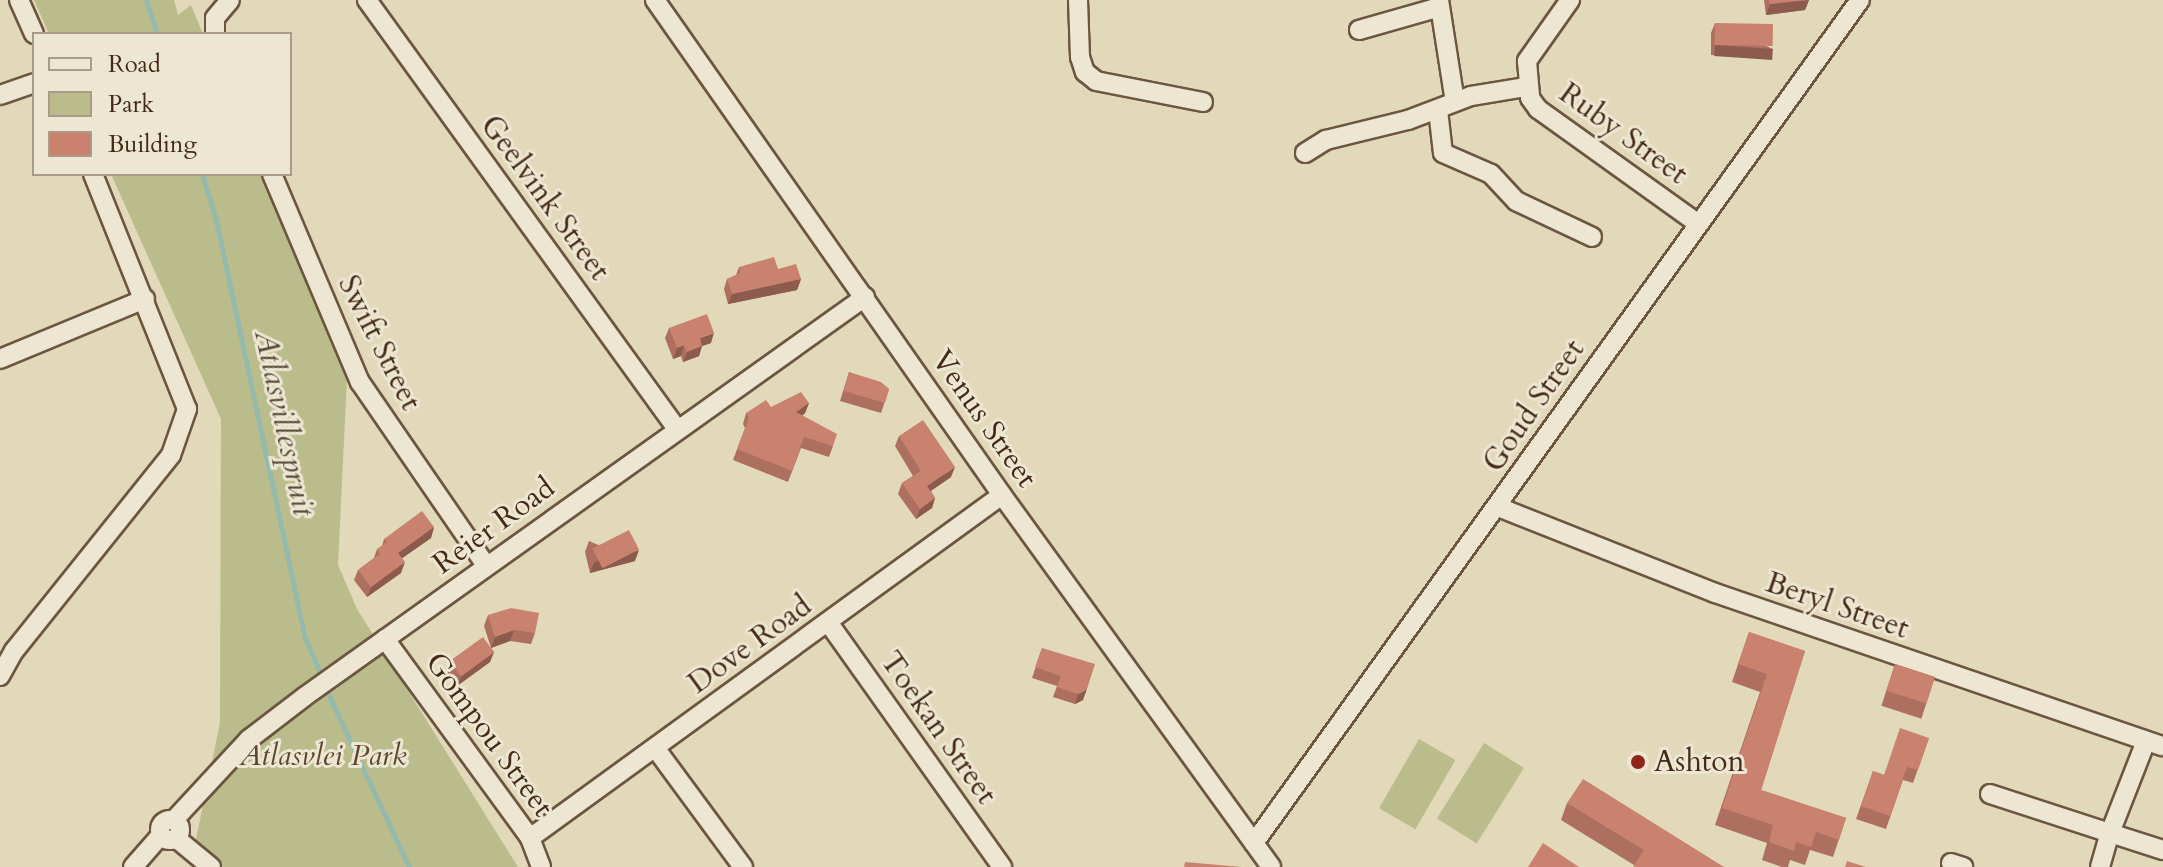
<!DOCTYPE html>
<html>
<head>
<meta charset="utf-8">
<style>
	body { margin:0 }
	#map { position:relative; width:2163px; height:867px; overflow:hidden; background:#e2d8ba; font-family:Cardo,serif }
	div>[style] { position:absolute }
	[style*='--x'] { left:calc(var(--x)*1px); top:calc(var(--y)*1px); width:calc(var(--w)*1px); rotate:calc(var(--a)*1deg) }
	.green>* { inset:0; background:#babc8b; transform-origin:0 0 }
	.stream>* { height:5px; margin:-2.5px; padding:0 2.5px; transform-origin:2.5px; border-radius:2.5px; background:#95baac }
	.roads { filter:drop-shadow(2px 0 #6c5640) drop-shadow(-2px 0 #6c5640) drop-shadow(0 2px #6c5640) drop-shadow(0 -2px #6c5640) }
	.minor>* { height:18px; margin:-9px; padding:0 9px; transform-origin:9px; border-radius:9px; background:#ece6d2 }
	.minor>.ring { margin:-9px; padding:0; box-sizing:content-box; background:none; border:18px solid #ece6d2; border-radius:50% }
	.wall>* { inset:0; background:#ad7060; transform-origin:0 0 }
	.shaded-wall>* { inset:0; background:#8d5b4e; transform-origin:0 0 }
	.building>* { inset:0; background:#c98270; transform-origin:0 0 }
	.dots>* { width:22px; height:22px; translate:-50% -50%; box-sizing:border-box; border:4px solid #ece6d2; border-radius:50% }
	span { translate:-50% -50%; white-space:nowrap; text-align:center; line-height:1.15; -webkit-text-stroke:6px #ece6d2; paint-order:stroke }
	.street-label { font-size:30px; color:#452a17 }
	.park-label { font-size:30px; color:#5c472e; font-style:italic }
	.poi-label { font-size:30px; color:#452a17 }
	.left { translate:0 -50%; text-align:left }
	.water-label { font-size:32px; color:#594e3c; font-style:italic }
	.legend { position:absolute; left:32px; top:32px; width:260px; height:144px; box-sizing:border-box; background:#ece6d2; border:2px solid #a99b87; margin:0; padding:10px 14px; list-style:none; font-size:24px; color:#452a17 }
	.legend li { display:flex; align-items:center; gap:16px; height:40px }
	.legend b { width:40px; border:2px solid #a99b87 }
</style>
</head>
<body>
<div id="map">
	<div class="green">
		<div style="clip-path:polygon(34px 0,174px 0,178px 15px,191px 5px,203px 34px,49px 34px)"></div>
		<div style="clip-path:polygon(111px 174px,262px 174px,347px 378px,338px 565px,357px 609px,518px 867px,222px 867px,195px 844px,220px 723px,221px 419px)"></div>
		<div style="left:1419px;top:739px;width:42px;height:80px;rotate:30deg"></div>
		<div style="left:1484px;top:743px;width:47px;height:89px;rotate:32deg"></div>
	</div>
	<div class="stream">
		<div style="--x:146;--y:0;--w:36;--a:72"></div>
		<div style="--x:202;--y:174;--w:48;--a:73.1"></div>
		<div style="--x:216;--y:220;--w:427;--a:78"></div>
		<div style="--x:305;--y:638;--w:43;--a:66.4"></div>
		<div style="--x:325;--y:687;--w:199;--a:65"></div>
	</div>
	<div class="roads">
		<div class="minor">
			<div style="--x:19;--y:0;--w:37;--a:66"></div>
			<div style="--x:367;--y:0;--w:529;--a:54.15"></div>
			<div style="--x:655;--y:0;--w:605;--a:54.97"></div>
			<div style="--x:1002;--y:495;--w:459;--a:54.1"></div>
			<div style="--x:1078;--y:0;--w:57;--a:88"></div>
			<div style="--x:1080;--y:57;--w:16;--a:72"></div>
			<div style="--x:1085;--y:72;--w:14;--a:39"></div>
			<div style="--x:1096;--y:81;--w:109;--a:11.1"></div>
			<div style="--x:1439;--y:0;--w:103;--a:81.1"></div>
			<div style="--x:1570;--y:0;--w:75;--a:125.2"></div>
			<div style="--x:1527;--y:61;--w:37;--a:85"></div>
			<div style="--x:1530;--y:98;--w:14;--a:54"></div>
			<div style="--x:1538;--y:109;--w:196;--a:35.6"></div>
			<div style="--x:1359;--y:30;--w:84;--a:-15.9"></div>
			<div style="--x:215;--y:34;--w:16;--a:-90"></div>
			<div style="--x:215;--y:18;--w:23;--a:-50"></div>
			<div style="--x:0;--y:95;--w:36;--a:-19"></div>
			<div style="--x:1438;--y:110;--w:43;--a:83.4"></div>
			<div style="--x:1443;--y:153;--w:52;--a:23.6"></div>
			<div style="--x:1491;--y:174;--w:37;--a:47"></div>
			<div style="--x:1516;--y:201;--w:84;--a:25.3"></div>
			<div style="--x:1305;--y:153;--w:25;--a:-32"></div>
			<div style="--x:1326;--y:140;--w:84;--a:-13.7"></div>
			<div style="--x:1408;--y:120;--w:67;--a:-20.9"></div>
			<div style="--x:1471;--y:96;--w:56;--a:-9.3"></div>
			<div style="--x:272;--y:174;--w:226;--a:67.1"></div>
			<div style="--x:360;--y:382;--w:222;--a:55.5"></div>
			<div style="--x:0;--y:359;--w:157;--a:-22.5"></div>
			<div style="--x:1498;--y:507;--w:233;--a:21.6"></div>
			<div style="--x:1715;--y:593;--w:473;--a:18.9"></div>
			<div style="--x:828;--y:622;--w:301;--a:54.6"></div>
			<div style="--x:385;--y:639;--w:246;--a:53.9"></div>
			<div style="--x:530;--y:838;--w:31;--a:69"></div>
			<div style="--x:0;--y:676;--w:29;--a:-61"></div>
			<div style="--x:14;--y:651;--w:251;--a:-51.3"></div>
			<div style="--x:171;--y:455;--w:49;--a:-70.8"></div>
			<div style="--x:187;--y:409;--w:253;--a:-111.8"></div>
			<div style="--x:656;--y:749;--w:147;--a:53.6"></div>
			<div style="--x:1990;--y:794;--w:126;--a:18"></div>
			<div style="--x:2110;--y:833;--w:99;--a:-68.6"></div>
			<div class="ring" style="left:160px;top:820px;width:2px;height:2px"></div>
			<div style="--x:174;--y:820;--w:109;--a:-47.2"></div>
			<div style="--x:248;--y:740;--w:71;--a:-37.5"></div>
			<div style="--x:304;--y:697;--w:689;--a:-35.49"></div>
			<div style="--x:530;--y:838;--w:583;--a:-36.01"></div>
			<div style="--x:177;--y:839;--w:44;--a:39.5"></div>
			<div style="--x:1254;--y:843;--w:1038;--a:-54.29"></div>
			<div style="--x:1951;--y:863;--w:13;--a:18"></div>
			<div style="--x:133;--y:867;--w:43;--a:-48.8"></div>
			<div style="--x:2100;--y:867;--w:35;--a:-74"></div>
			<div style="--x:2110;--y:833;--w:56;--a:17.8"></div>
		</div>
	</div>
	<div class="wall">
		<div style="clip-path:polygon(1764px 0,1809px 0,1805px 10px,1766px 15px)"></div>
		<div style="clip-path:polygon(1715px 23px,1773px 49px,1769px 59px,1711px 55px,1711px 33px)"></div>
		<div style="clip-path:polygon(739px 267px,778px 269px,801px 279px,797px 290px,728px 304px,724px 289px,727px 279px,736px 275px)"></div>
		<div style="clip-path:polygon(669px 328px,711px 343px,702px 346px,699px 356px,683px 362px,681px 356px,673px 359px,665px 338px)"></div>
		<div style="clip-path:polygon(849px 372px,889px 389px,881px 413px,840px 401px)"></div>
		<div style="clip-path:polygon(809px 403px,805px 413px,802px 416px,833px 446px,829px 457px,801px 448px,788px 482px,733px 460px,745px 428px,743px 424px,746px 413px,771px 407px)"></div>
		<div style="clip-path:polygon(899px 436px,951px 477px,931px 491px,935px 498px,932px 508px,916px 519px,898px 494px,902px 483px,913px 476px,895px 446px)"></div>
		<div style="clip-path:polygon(434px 527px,431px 538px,402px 558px,401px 573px,367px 597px,354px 580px,358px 570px,374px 558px,377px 549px,382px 546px,384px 539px)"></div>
		<div style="clip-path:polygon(589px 541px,635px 561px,590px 573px,585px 552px)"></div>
		<div style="clip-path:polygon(488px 615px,535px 633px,531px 644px,510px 641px,491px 648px,494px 652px,490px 662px,457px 686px,445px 670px,449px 660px,491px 648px,484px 626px)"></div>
		<div style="clip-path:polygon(1749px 632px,1805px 651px,1761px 790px,1846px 818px,1833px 857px,1810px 850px,1805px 865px,1790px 860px,1788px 867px,1782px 867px,1762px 860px,1767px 843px,1715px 825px,1760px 692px,1732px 682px)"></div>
		<div style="clip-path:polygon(1042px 648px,1083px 700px,1075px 704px,1053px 697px,1057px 686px,1032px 678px)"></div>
		<div style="left:1895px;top:664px;width:42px;height:44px;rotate:18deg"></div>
		<div style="clip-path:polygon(1929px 738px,1913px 783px,1903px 780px,1886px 829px,1856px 819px,1873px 771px,1884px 775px)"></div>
		<div style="clip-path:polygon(1567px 803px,1724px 867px,1634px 865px,1561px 820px)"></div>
	</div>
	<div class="shaded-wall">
		<div style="clip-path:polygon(1809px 0,1805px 10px,1766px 15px,1770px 4px)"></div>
		<div style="left:1715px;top:45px;width:58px;height:11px;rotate:4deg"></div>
		<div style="clip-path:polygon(801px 279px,797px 290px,728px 304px,732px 294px)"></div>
		<div style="clip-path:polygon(714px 333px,711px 343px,702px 346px,699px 356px,683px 362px,687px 352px,700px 338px)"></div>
		<div style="clip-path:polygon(684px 345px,681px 356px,673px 359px,677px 348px)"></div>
		<div style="clip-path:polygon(809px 403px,805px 413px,792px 423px,796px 412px)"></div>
		<div style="clip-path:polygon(955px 467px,951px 477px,923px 496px,927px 486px)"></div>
		<div style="clip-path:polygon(935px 498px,932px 508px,916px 519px,920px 509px)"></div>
		<div style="clip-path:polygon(434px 527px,431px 538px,394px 564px,398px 553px)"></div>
		<div style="clip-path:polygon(639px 550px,635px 561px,590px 573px,594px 562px)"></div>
		<div style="clip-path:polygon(405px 562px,401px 573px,367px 597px,371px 587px)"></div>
		<div style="clip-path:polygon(514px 630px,510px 641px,491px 648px,495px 637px)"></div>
		<div style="clip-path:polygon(494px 652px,490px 662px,457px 686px,461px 676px)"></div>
		<div style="clip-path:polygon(1087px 689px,1083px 700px,1075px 704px,1078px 694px)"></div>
	</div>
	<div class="building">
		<div style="clip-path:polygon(1769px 0,1806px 0,1770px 4px)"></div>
		<div style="left:1715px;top:23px;width:58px;height:22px;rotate:1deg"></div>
		<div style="clip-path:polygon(774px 257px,778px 269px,796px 264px,801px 279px,732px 294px,727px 279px,740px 273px,739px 267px)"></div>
		<div style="clip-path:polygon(707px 314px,714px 333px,700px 338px,702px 346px,687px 352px,684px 345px,677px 348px,669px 328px)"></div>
		<div style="clip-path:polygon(849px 372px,881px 382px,889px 389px,885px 403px,844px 391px)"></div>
		<div style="clip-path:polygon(801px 392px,809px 403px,796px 412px,837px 434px,833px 446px,804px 437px,792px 471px,737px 449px,749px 418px,746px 413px,766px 400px,771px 407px)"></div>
		<div style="clip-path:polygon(923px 420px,955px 467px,927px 486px,935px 498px,920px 509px,902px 483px,921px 471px,899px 436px)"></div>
		<div style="clip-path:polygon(422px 511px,434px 527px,398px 553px,405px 562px,371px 587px,358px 570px,380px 554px,377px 549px,387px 542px,384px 539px)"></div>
		<div style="left:629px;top:530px;width:22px;height:41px;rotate:63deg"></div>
		<div style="clip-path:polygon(511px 608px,539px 613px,535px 633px,514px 630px,495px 637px,488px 615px)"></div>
		<div style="clip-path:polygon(1749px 632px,1805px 651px,1761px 790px,1846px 818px,1839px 840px,1816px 832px,1811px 847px,1796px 842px,1794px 851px,1769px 842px,1773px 825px,1722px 808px,1767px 674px,1738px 664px)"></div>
		<div style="left:483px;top:637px;width:19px;height:41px;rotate:54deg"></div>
		<div style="clip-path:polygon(1042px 648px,1095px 664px,1087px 689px,1078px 694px,1057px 687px,1061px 676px,1035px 667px)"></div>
		<div style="left:1895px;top:664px;width:42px;height:28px;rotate:18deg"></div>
		<div style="clip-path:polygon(1900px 728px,1929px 738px,1918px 770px,1907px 767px,1890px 816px,1861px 806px,1873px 771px,1884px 775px)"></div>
		<div style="clip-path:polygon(1583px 779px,1724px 867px,1633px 867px,1644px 850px,1567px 803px)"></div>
		<div style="clip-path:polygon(1543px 843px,1579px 867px,1528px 867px)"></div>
		<div style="clip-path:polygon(1847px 861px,1866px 867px,1845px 867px)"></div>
		<div style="clip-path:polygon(1185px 862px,1242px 867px,1184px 867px)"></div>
	</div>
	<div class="dots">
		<div style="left:1638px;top:762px;background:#8f2418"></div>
	</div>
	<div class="street-label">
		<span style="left:1623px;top:134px;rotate:36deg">Ruby Street</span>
		<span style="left:545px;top:198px;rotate:54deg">Geelvink Street</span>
		<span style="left:379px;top:343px;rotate:63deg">Swift Street</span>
		<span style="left:1534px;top:406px;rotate:-55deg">Goud Street</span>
		<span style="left:984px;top:419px;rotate:55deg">Venus Street</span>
		<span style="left:494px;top:526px;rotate:-36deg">Reier Road</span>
		<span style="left:1837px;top:606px;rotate:19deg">Beryl Street</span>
		<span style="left:750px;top:645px;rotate:-36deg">Dove Road</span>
		<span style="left:938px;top:728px;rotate:55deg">Toekan Street</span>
		<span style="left:489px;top:735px;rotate:54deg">Gompou Street</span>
	</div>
	<div class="park-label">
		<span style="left:323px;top:756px">Atlasvlei Park</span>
	</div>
	<div class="poi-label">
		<span class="left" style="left:1654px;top:762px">Ashton</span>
	</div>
	<div class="water-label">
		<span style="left:284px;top:423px;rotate:78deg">Atlasvillespruit</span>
	</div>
	<ul class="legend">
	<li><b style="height:10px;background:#ece6d2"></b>Road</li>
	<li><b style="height:22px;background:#babc8b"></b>Park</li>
	<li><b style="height:22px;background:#c98270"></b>Building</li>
	</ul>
</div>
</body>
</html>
